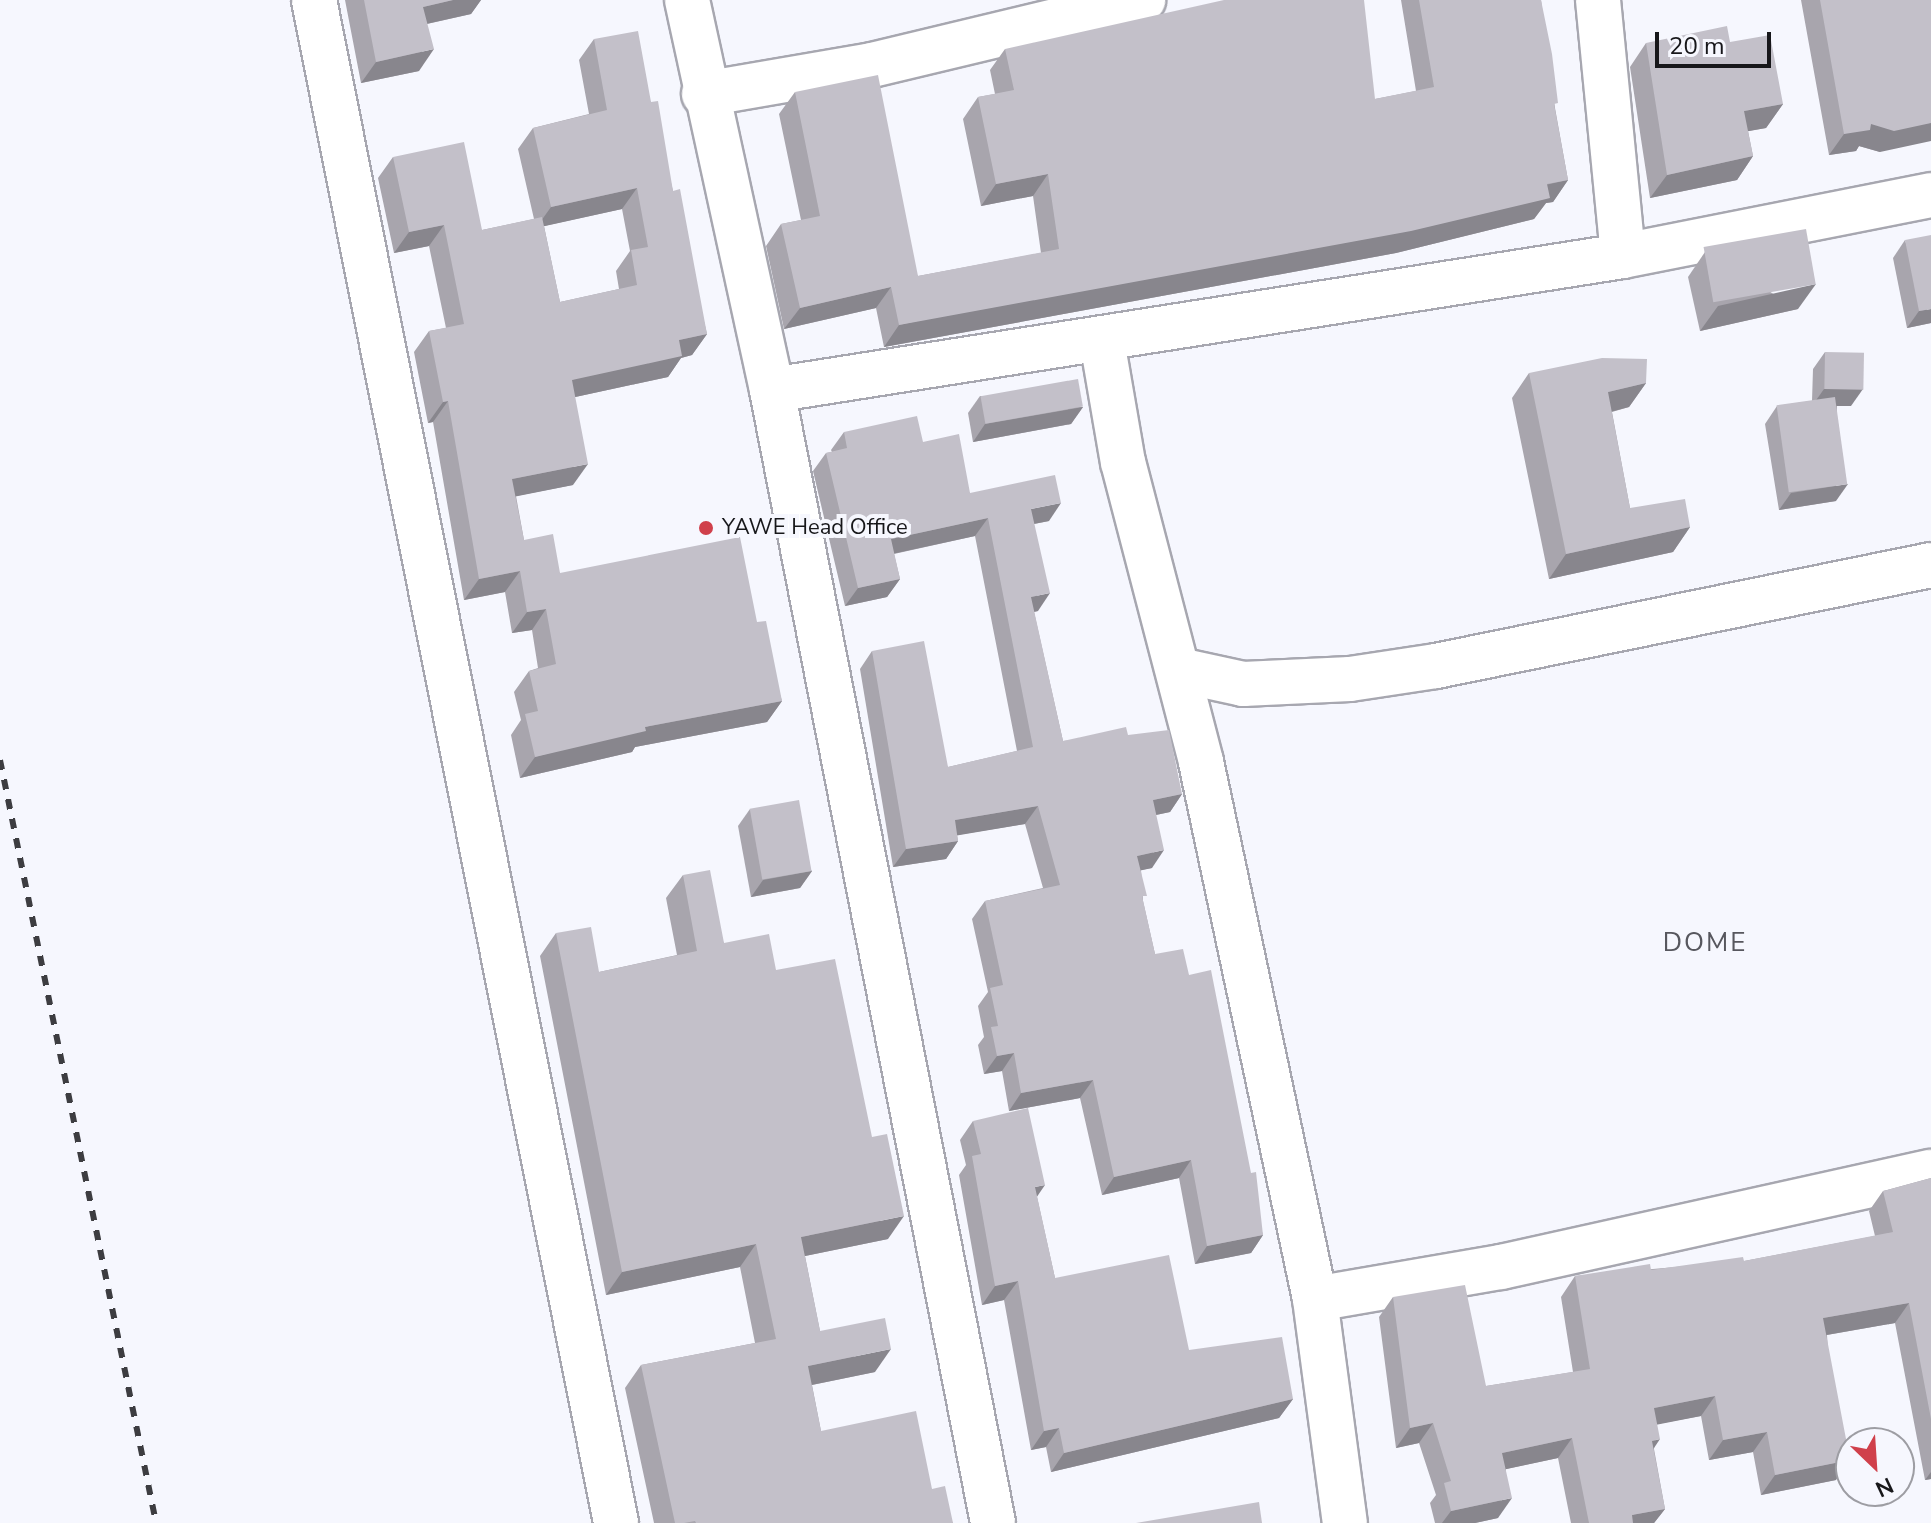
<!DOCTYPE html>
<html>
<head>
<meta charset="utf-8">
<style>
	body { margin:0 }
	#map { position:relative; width:1931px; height:1523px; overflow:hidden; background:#f6f7fe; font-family:"Nunito Sans",sans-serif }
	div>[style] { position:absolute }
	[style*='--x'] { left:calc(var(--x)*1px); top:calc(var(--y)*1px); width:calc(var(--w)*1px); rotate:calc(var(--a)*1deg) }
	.roads { filter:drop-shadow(2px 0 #a7a7b0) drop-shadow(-2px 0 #a7a7b0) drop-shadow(0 2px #a7a7b0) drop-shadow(0 -2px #a7a7b0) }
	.street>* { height:44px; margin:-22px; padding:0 22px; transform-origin:22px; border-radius:22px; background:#fff }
	.rail>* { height:6px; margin-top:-3px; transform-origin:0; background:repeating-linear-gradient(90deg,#3d3d41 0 10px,transparent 0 20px) }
	.wall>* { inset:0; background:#a8a5ad }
	.shaded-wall>* { inset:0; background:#88868d }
	.building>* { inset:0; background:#c3c0c9; transform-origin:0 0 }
	.dots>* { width:22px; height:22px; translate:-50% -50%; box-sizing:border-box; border:4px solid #f6f7fe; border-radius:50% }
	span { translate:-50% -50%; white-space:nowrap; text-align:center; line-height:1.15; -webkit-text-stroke:8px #f6f7fe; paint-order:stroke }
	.poi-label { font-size:22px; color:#17171a }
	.left { translate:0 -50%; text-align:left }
	.quarter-label { font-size:26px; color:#57575e; letter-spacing:2px }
	.north { position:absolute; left:1835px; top:1427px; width:80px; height:80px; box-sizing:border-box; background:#f6f7fe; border:2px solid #9d9da3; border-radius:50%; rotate:155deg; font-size:22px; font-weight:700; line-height:32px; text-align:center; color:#17171a }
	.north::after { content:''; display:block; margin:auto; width:28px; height:36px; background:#d0404b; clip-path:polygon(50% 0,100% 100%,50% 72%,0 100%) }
	.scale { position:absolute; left:1655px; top:32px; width:116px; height:36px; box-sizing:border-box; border:4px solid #17171a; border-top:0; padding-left:10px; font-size:24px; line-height:28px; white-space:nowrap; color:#17171a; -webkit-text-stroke:6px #f6f7fe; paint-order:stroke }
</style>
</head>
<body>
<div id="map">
	<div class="roads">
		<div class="street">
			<div style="--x:314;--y:0;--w:1553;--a:78.78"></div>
			<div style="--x:687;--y:0;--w:399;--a:77.7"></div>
			<div style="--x:772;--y:390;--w:1154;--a:78.96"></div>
			<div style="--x:1598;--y:0;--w:257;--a:84.4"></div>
			<div style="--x:704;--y:94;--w:170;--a:-9.8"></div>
			<div style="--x:872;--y:65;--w:279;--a:-13.5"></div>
			<div style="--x:1102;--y:341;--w:123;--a:80.2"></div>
			<div style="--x:1123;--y:462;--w:310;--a:75.4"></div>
			<div style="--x:1201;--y:762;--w:549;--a:78.01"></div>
			<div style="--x:1315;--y:1299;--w:226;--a:82.4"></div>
			<div style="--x:772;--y:390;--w:861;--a:-8.95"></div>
			<div style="--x:1623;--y:256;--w:314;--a:-11.2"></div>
			<div style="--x:1179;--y:670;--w:66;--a:12.3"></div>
			<div style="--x:1243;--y:684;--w:107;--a:-2.7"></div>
			<div style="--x:1350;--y:679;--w:87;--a:-8.6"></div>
			<div style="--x:1436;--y:666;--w:505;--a:-11.53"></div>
			<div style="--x:1315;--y:1299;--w:189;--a:-9.8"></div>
			<div style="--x:1501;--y:1267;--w:440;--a:-12.5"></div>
		</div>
	</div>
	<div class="rail">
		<div style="--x:0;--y:760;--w:779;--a:78.44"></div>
	</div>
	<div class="wall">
		<div style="clip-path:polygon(345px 0,481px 0,471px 14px,427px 24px,419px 71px,361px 83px)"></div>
		<div style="clip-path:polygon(1401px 0,1541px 0,1555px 108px,1568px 180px,1553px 202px,1546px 203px,1534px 219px,1396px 253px,884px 347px,876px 308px,784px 329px,766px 246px,781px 224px,801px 220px,779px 114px,795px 92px,918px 276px,1041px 253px,1033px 196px,981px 206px,963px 119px,978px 97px,995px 94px,990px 70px,1005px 49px,1375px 99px,1416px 91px)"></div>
		<div style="clip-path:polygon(1801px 0,1931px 0,1880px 152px,1859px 146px,1856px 151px,1829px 155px)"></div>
		<div style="clip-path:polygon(evenodd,594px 39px,651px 102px,673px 191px,707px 334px,692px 355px,681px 358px,668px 377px,575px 397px,573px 485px,516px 496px,524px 540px,560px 573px,757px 622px,782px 701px,767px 722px,635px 747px,632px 752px,520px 778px,511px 735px,521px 720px,514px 692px,529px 671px,538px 668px,532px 630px,512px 633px,505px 592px,464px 600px,433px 422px,428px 423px,414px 352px,429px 331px,446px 328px,429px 246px,394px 253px,378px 178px,393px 157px,482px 230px,534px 219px,518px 149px,533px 128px,589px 114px,579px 60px,594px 39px,622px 209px,630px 251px,616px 271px,619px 289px,560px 302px,544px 226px,622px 209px)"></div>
		<div style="clip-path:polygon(1730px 42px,1783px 104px,1766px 128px,1748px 131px,1753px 156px,1737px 180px,1650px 198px,1630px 67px,1646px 43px)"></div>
		<div style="clip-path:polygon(1905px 240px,1931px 323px,1907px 328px,1893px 258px)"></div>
		<div style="clip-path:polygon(1705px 252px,1798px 309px,1700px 331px,1688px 277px)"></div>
		<div style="clip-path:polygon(1825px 352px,1851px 406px,1837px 406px,1836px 501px,1779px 510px,1765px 424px,1777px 406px,1812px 401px,1813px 369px)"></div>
		<div style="clip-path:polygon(1529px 373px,1646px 383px,1629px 407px,1612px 412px,1630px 508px,1690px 527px,1673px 552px,1549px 579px,1512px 398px)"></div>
		<div style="clip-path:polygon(980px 396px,1083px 407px,1071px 424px,973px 442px,968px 413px)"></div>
		<div style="clip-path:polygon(844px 432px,923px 442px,970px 493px,1049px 521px,1034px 524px,1038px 611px,1034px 612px,1063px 741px,1128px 735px,1182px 794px,1170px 812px,1156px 815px,1152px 868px,1141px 870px,1143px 901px,1155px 954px,1189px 975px,1263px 1235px,1251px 1253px,1195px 1264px,1179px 1178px,1102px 1195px,1080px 1098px,1009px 1111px,1002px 1071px,984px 1074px,978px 1045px,984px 1037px,978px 1006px,988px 992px,972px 919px,985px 901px,1043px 888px,1025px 824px,957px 835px,958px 841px,946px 859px,893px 867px,860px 669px,872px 651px,948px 767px,1017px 751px,975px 536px,894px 554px,900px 579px,887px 597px,845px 606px,813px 471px,826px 453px,832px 452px,831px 450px)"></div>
		<div style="clip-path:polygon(750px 809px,812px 871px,800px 888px,751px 897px,738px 826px)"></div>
		<div style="clip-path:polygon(683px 875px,724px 943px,776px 970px,888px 1239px,805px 1256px,820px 1331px,875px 1372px,812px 1385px,821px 1431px,932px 1489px,953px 1523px,654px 1523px,625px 1388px,641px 1365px,755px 1343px,740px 1267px,606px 1295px,540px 956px,556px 933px,599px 972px,677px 955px,666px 898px)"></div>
		<div style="clip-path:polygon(973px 1121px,1037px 1197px,1055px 1278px,1189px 1350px,1293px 1399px,1279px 1418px,1051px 1472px,1046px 1447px,1031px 1450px,1004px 1300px,982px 1305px,959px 1175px,966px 1165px,960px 1140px)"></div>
		<div style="clip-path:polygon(1931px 1178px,1931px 1479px,1925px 1480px,1895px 1323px,1827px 1335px,1836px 1480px,1761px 1495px,1753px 1452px,1709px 1460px,1701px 1416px,1657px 1424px,1654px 1449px,1665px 1509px,1654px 1523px,1571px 1523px,1558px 1458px,1506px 1469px,1498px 1518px,1475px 1523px,1435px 1523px,1430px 1503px,1436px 1495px,1419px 1443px,1396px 1448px,1379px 1317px,1393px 1297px,1486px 1386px,1573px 1372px,1561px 1297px,1575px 1276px,1744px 1261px,1875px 1236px,1869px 1211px,1883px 1191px)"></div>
	</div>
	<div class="shaded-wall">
		<div style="clip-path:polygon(453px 0,481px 0,471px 14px,408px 28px,423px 7px)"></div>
		<div style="clip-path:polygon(434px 49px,419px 71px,361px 83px,376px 62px)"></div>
		<div style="clip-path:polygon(1783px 104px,1766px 128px,1727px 135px,1744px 111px)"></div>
		<div style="clip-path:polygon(1931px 123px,1931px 141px,1880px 152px,1859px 146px,1856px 151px,1829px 155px,1844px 134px,1871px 124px)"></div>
		<div style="clip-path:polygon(1753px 156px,1737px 180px,1650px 198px,1667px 175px)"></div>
		<div style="clip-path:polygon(1048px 174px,1033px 196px,981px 206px,996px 184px)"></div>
		<div style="clip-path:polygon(1568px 180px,1553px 202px,1546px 203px,1534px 219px,1396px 253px,884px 347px,899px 325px)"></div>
		<div style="clip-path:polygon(637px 188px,622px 209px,536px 228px,551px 207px)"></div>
		<div style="clip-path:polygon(444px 225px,429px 246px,394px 253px,409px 232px)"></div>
		<div style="clip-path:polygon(1816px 284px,1798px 309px,1700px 331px,1718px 306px)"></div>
		<div style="clip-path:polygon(891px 287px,876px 308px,784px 329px,800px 308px)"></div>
		<div style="clip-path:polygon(1931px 309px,1931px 323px,1907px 328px,1919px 311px)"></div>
		<div style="clip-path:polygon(707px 334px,692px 355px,681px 358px,668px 377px,557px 401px,572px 380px,679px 340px)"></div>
		<div style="clip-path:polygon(1646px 383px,1629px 407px,1591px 417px,1608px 392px)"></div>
		<div style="clip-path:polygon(1824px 389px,1863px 389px,1851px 406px,1812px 406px)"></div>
		<div style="clip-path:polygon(448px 401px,433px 422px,428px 423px,443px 402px)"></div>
		<div style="clip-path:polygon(1083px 407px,1071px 424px,973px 442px,985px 424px)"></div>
		<div style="clip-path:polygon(588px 464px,573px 485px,498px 500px,512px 479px)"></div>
		<div style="clip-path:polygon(1848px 484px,1836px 501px,1779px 510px,1791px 493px)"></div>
		<div style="clip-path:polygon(1061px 503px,1049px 521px,1018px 527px,1031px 509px)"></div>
		<div style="clip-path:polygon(988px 518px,975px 536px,878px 557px,891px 539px)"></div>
		<div style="clip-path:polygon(1690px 527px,1673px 552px,1549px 579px,1566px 554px)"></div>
		<div style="clip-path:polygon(520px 571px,505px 592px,464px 600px,479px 579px)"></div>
		<div style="clip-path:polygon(900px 579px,887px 597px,845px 606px,858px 588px)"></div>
		<div style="clip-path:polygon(1050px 593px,1038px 611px,1018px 615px,1031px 597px)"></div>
		<div style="clip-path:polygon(546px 609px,532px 630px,512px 633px,527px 612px)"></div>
		<div style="clip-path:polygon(782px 701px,767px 722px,635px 747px,632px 752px,520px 778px,535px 757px,645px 727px)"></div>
		<div style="clip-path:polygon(1182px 794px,1170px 812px,1141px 818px,1153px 800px)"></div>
		<div style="clip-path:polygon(1038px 806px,1025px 824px,942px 838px,955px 820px)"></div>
		<div style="clip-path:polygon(958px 841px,946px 859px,893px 867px,906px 849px)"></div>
		<div style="clip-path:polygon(1164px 850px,1152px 868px,1124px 874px,1137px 856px)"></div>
		<div style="clip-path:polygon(812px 871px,800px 888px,751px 897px,763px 880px)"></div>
		<div style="clip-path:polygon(1014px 1053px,1002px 1071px,984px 1074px,997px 1056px)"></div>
		<div style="clip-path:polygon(1093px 1080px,1080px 1098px,1009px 1111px,1021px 1093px)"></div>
		<div style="clip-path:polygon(1191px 1160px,1179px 1178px,1102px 1195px,1114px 1177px)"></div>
		<div style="clip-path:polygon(1045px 1185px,1032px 1204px,1035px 1187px)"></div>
		<div style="clip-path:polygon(904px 1216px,888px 1239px,785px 1260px,801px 1237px)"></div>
		<div style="clip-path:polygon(1263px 1235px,1251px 1253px,1195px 1264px,1207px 1246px)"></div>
		<div style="clip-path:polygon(756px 1244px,740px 1267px,606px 1295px,622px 1272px)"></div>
		<div style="clip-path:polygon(1018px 1281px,1004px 1300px,982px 1305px,995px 1286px)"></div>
		<div style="clip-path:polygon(1909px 1303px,1895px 1323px,1809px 1338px,1823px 1318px)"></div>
		<div style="clip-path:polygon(891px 1349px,875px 1372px,792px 1389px,808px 1366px)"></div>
		<div style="clip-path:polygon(1715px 1396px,1701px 1416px,1640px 1428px,1654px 1408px)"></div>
		<div style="clip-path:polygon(1293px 1399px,1279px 1418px,1051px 1472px,1064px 1453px)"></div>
		<div style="clip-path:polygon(1433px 1423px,1419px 1443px,1396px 1448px,1410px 1428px)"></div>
		<div style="clip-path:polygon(1059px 1428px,1046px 1447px,1031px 1450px,1044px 1431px)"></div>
		<div style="clip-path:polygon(1767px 1432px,1753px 1452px,1709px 1460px,1723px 1440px)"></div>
		<div style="clip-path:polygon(1572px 1438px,1558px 1458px,1488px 1473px,1502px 1453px)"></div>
		<div style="clip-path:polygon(1660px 1439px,1646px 1460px,1652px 1441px)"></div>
		<div style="clip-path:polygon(1850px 1460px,1836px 1480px,1761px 1495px,1775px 1475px)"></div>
		<div style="clip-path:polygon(1931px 1472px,1931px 1479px,1925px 1480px)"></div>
		<div style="clip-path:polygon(1512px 1498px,1498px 1518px,1475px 1523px,1442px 1523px,1451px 1511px)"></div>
		<div style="clip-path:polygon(1665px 1509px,1654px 1523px,1626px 1523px,1632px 1515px)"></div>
	</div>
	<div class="building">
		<div style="clip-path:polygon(364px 0,453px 0,423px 7px,434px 49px,376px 62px)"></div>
		<div style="clip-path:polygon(1224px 0,1364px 0,1375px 99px,1434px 87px,1419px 0,1541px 0,1552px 54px,1558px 103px,1554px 104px,1568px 180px,1547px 184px,1550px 198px,1411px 231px,899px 325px,891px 287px,800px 308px,781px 224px,820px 216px,795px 92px,878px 75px,918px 276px,1059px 249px,1048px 174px,996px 184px,978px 97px,1014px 90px,1005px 49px)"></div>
		<div style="clip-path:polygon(1820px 0,1931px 0,1931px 123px,1894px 131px,1871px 124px,1870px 130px,1844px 134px)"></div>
		<div style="clip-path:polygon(1727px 26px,1730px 42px,1770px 35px,1783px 104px,1744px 111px,1753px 156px,1667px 175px,1646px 43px)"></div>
		<div style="clip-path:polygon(638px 31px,651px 102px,658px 101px,673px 191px,680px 189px,707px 334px,679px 340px,682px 356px,572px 380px,588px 464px,512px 479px,524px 540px,553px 534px,560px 573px,740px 537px,757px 622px,766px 621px,782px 701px,645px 727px,646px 731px,535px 757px,525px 714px,538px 711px,529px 671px,556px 664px,546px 609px,527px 612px,520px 571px,479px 579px,448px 401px,443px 402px,429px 331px,464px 324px,444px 225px,409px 232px,393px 157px,464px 142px,482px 230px,542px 217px,560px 302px,637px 285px,631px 250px,648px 247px,637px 188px,551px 207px,533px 128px,607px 110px,594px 39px)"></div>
		<div style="left:1806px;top:229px;width:56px;height:104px;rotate:80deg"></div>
		<div style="clip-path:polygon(1931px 235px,1931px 309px,1919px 311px,1905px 240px)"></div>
		<div style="left:1825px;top:352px;width:39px;height:37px;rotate:1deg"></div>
		<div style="clip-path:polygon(1602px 358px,1647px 359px,1646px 383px,1608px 392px,1630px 508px,1685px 499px,1690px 527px,1566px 554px,1529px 373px)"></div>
		<div style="left:1078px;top:379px;width:28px;height:99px;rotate:80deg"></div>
		<div style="left:1835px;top:397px;width:88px;height:59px;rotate:82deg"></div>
		<div style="clip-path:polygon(917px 416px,923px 442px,959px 434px,970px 493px,1055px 475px,1061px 503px,1031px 509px,1050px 593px,1031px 597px,1063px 741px,1126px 727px,1128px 735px,1169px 730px,1182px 794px,1153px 800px,1164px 850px,1137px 856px,1147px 896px,1142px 896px,1155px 954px,1183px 949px,1189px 975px,1211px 970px,1251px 1173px,1256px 1172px,1263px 1235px,1207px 1246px,1191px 1160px,1114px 1177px,1093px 1080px,1021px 1093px,1014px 1053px,997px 1056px,991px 1027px,998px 1026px,990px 988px,1003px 985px,985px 901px,1060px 885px,1038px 806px,955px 820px,958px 841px,906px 849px,872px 651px,924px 641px,948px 767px,1033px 747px,988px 518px,891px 539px,900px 579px,858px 588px,826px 453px,847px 448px,844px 432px)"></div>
		<div style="left:799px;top:800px;width:72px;height:50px;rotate:80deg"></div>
		<div style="clip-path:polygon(710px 870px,724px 943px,769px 934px,776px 970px,835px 959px,872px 1137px,887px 1134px,904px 1216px,801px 1237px,820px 1331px,885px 1318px,891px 1349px,808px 1366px,821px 1431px,916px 1411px,932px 1489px,945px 1486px,953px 1523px,696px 1523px,695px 1521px,684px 1523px,675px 1523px,641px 1365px,776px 1339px,756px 1244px,622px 1272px,556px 933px,591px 927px,599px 972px,697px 951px,683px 875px)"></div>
		<div style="clip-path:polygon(1028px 1108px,1045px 1185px,1035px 1187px,1055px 1278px,1169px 1255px,1189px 1350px,1282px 1337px,1293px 1399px,1064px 1453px,1059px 1428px,1044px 1431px,1018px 1281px,995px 1286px,972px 1156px,981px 1154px,973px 1121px)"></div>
		<div style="clip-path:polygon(1931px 1178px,1931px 1419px,1909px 1303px,1823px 1318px,1850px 1460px,1775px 1475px,1767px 1432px,1723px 1440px,1715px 1396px,1654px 1408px,1660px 1439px,1652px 1441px,1665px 1509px,1632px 1515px,1633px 1523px,1589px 1523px,1572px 1438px,1502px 1453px,1512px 1498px,1451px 1511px,1444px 1483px,1451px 1481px,1433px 1423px,1410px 1428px,1393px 1297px,1465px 1285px,1486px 1386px,1590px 1369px,1575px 1276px,1650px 1264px,1651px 1270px,1743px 1257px,1744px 1261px,1893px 1232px,1883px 1191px)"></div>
		<div style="clip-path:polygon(1259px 1502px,1262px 1523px,1136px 1523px)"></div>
	</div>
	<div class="dots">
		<div style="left:706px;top:528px;background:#d0404b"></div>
	</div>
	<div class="poi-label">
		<span class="left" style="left:722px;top:528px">YAWE Head Office</span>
	</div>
	<div class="quarter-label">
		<span style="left:1705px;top:943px">DOME</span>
	</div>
	<div class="north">N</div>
	<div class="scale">20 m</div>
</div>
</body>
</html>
